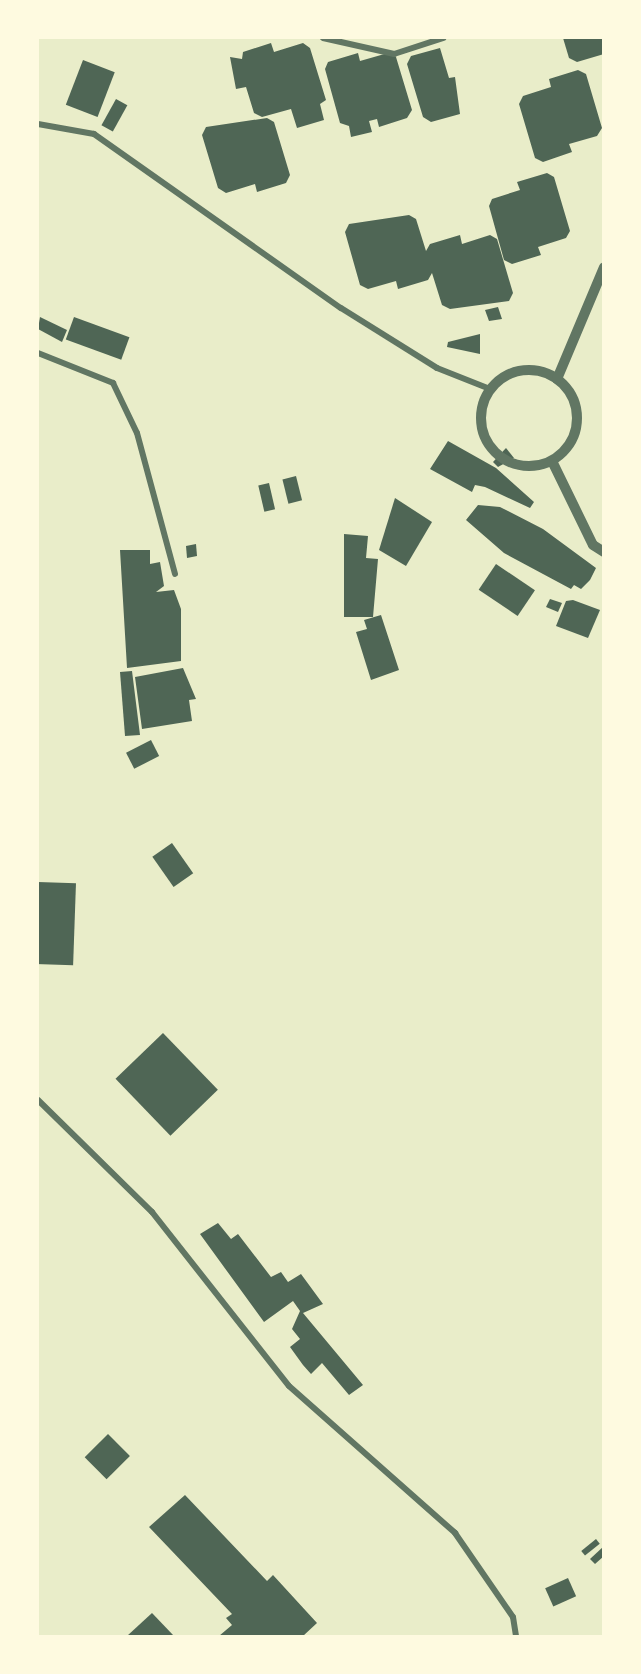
<!DOCTYPE html>
<html>
<head>
<meta charset="utf-8">
<style>
	body { margin:0 }
	#map { position:relative; width:641px; height:1674px; overflow:hidden; background:#e9edc9; font-family:"PT Sans Narrow",sans-serif }
	div>[style] { position:absolute }
	[style*='--x'] { left:calc(var(--x)*1px); top:calc(var(--y)*1px); width:calc(var(--w)*1px); rotate:calc(var(--a)*1deg) }
	.building>* { inset:0; background:#4f6655; transform-origin:0 0 }
	.minor>* { height:6px; margin:-3px; padding:0 3px; transform-origin:3px; border-radius:3px; background:#617663 }
	.tertiary>* { height:10px; margin:-5px; padding:0 5px; transform-origin:5px; border-radius:5px; background:#617663 }
	.tertiary>.ring { margin:-5px; padding:0; box-sizing:content-box; background:none; border:10px solid #617663; border-radius:50% }
	span { translate:-50% -50%; white-space:nowrap; text-align:center; line-height:1.15; -webkit-text-stroke:5px #fefae0; paint-order:stroke }
	.frame { position:absolute; inset:0; border:39px solid #fefae0; pointer-events:none }
</style>
</head>
<body>
<div id="map">
	<div class="building">
		<div style="clip-path:polygon(563px 38px,604px 38px,604px 54px,577px 62px,569px 58px)"></div>
		<div style="clip-path:polygon(271px 43px,274px 52px,303px 43px,310px 48px,326px 100px,320px 104px,324px 120px,297px 128px,291px 109px,262px 117px,254px 113px,246px 87px,236px 89px,230px 57px,242px 59px,243px 52px)"></div>
		<div style="clip-path:polygon(440px 48px,449px 78px,455px 77px,460px 114px,431px 122px,423px 117px,407px 64px,411px 56px)"></div>
		<div style="clip-path:polygon(358px 53px,360px 61px,388px 53px,396px 57px,412px 110px,407px 118px,379px 127px,377px 119px,369px 121px,372px 132px,351px 137px,349px 126px,340px 123px,325px 69px,328px 62px)"></div>
		<div style="left:83px;top:60px;width:34px;height:48px;rotate:21deg"></div>
		<div style="clip-path:polygon(578px 70px,586px 74px,602px 128px,597px 136px,569px 144px,572px 152px,543px 162px,535px 158px,519px 104px,523px 96px,551px 87px,549px 79px)"></div>
		<div style="left:116px;top:99px;width:13px;height:30px;rotate:29deg"></div>
		<div style="clip-path:polygon(267px 118px,274px 122px,290px 175px,286px 183px,257px 192px,255px 184px,226px 193px,218px 188px,202px 135px,206px 127px)"></div>
		<div style="clip-path:polygon(547px 173px,554px 177px,570px 231px,566px 238px,538px 247px,541px 255px,512px 264px,504px 260px,489px 206px,492px 199px,520px 190px,517px 182px)"></div>
		<div style="clip-path:polygon(409px 215px,416px 219px,426px 251px,430px 244px,460px 235px,462px 244px,490px 235px,497px 239px,513px 293px,509px 301px,450px 309px,442px 305px,432px 273px,428px 280px,398px 289px,396px 281px,368px 289px,360px 285px,345px 232px,349px 224px)"></div>
		<div style="clip-path:polygon(498px 307px,502px 319px,489px 321px,485px 310px)"></div>
		<div style="clip-path:polygon(40px 317px,67px 330px,62px 342px,38px 329px)"></div>
		<div style="left:74px;top:317px;width:59px;height:24px;rotate:20deg"></div>
		<div style="clip-path:polygon(480px 334px,480px 354px,447px 347px,448px 342px)"></div>
		<div style="clip-path:polygon(448px 441px,496px 468px,534px 502px,530px 508px,485px 487px,475px 485px,472px 492px,430px 469px)"></div>
		<div style="clip-path:polygon(506px 448px,514px 458px,498px 467px,493px 462px)"></div>
		<div style="left:296px;top:476px;width:25px;height:14px;rotate:76deg"></div>
		<div style="left:269px;top:483px;width:27px;height:11px;rotate:77deg"></div>
		<div style="clip-path:polygon(395px 498px,432px 522px,406px 566px,379px 550px)"></div>
		<div style="clip-path:polygon(478px 505px,500px 507px,543px 529px,596px 568px,590px 580px,581px 589px,574px 585px,571px 589px,504px 553px,466px 520px)"></div>
		<div style="clip-path:polygon(344px 534px,368px 536px,366px 558px,378px 559px,373px 617px,344px 617px)"></div>
		<div style="clip-path:polygon(196px 544px,197px 556px,187px 558px,186px 546px)"></div>
		<div style="clip-path:polygon(120px 550px,150px 550px,150px 564px,160px 562px,164px 586px,156px 592px,174px 590px,181px 609px,181px 661px,127px 668px)"></div>
		<div style="left:496px;top:564px;width:47px;height:31px;rotate:34deg"></div>
		<div style="clip-path:polygon(550px 599px,562px 603px,558px 612px,546px 607px)"></div>
		<div style="clip-path:polygon(573px 600px,600px 610px,588px 638px,556px 626px,566px 601px)"></div>
		<div style="clip-path:polygon(381px 615px,399px 670px,371px 680px,356px 632px,367px 629px,364px 620px)"></div>
		<div style="clip-path:polygon(183px 668px,196px 699px,189px 700px,192px 721px,142px 729px,135px 677px)"></div>
		<div style="clip-path:polygon(132px 671px,140px 735px,125px 736px,120px 672px)"></div>
		<div style="left:151px;top:740px;width:18px;height:28px;rotate:63deg"></div>
		<div style="left:172px;top:843px;width:37px;height:24px;rotate:55deg"></div>
		<div style="left:38px;top:882px;width:38px;height:82px;rotate:2deg"></div>
		<div style="left:163px;top:1033px;width:79px;height:66px;rotate:46deg"></div>
		<div style="clip-path:polygon(218px 1223px,231px 1239px,238px 1234px,271px 1277px,281px 1272px,288px 1282px,301px 1274px,323px 1304px,303px 1313px,363px 1385px,349px 1395px,322px 1363px,311px 1374px,303px 1365px,290px 1347px,300px 1339px,292px 1329px,300px 1311px,293px 1301px,264px 1322px,200px 1234px)"></div>
		<div style="left:108px;top:1434px;width:31px;height:33px;rotate:45deg"></div>
		<div style="clip-path:polygon(185px 1495px,267px 1581px,273px 1575px,317px 1623px,303px 1636px,219px 1636px,232px 1625px,226px 1618px,232px 1614px,149px 1527px)"></div>
		<div style="left:596px;top:1539px;width:6px;height:19px;rotate:51deg"></div>
		<div style="clip-path:polygon(604px 1546px,604px 1556px,595px 1564px,590px 1559px)"></div>
		<div style="left:568px;top:1578px;width:20px;height:25px;rotate:66deg"></div>
		<div style="clip-path:polygon(152px 1613px,174px 1636px,127px 1636px)"></div>
	</div>
	<div class="minor">
		<div style="--x:323;--y:38;--w:73;--a:12.7"></div>
		<div style="--x:394;--y:54;--w:52;--a:-18.1"></div>
		<div style="--x:38;--y:124;--w:57;--a:10.1"></div>
		<div style="--x:94;--y:134;--w:302;--a:35.2"></div>
		<div style="--x:341;--y:308;--w:113;--a:32"></div>
		<div style="--x:437;--y:368;--w:57;--a:21.6"></div>
		<div style="--x:38;--y:353;--w:81;--a:21.8"></div>
		<div style="--x:113;--y:383;--w:55;--a:64.4"></div>
		<div style="--x:137;--y:433;--w:146;--a:74.9"></div>
		<div style="--x:38;--y:1100;--w:160;--a:44.5"></div>
		<div style="--x:152;--y:1212;--w:221;--a:51.8"></div>
		<div style="--x:289;--y:1386;--w:222;--a:41.5"></div>
		<div style="--x:455;--y:1533;--w:102;--a:55.4"></div>
		<div style="--x:513;--y:1617;--w:19;--a:81"></div>
	</div>
	<div class="tertiary">
		<div class="ring" style="left:481px;top:370px;width:86px;height:86px"></div>
		<div style="--x:557;--y:379;--w:121;--a:-67.2"></div>
		<div style="--x:552;--y:461;--w:93;--a:64"></div>
		<div style="--x:593;--y:545;--w:13;--a:32"></div>
	</div>
	<div class="frame"></div>
</div>
</body>
</html>
